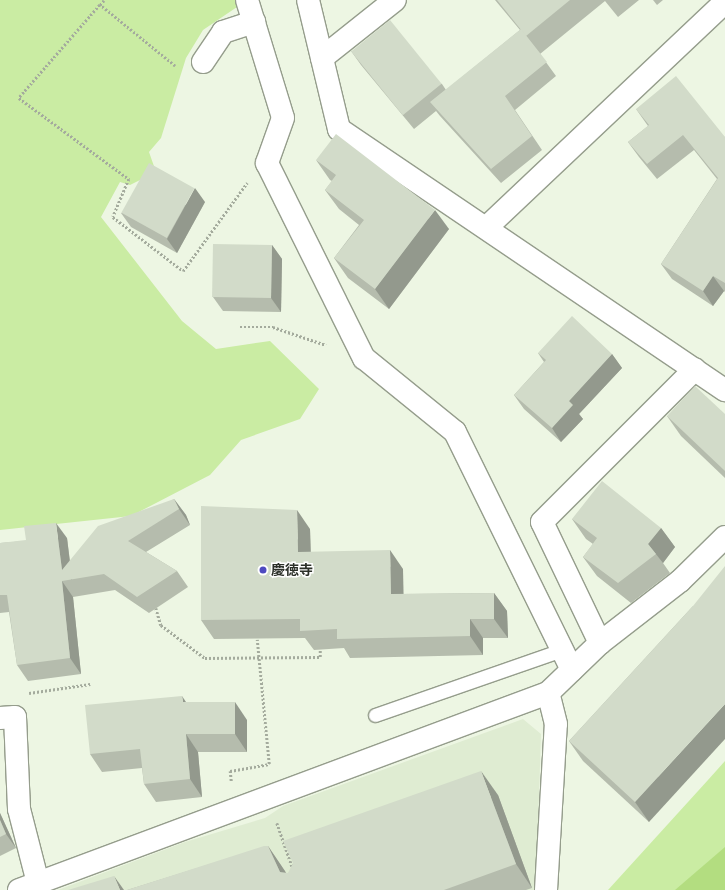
<!DOCTYPE html>
<html>
<head>
<meta charset="utf-8">
<style>
	body { margin:0 }
	#map { position:relative; width:725px; height:890px; overflow:hidden; background:#edf6e3; font-family:"Space Grotesk","Noto Sans JP",sans-serif }
	div>[style] { position:absolute }
	[style*='--x'] { left:calc(var(--x)*1px); top:calc(var(--y)*1px); width:calc(var(--w)*1px); rotate:calc(var(--a)*1deg) }
	.built>* { inset:0; background:#dfecd2 }
	.green>* { inset:0; background:#caeca3 }
	.water>* { inset:0; background:#b3dd80 }
	.path>* { height:2.5px; margin-top:-1.25px; transform-origin:0; background:repeating-linear-gradient(90deg,#a4ab9d 0 2px,transparent 0 4px) }
	.roads { filter:drop-shadow(1px 0 #959d8c) drop-shadow(-1px 0 #959d8c) drop-shadow(0 1px #959d8c) drop-shadow(0 -1px #959d8c) }
	.lane>* { height:13px; margin:-6.5px; padding:0 6.5px; transform-origin:6.5px; border-radius:6.5px; background:#fff }
	.street>* { height:22px; margin:-11px; padding:0 11px; transform-origin:11px; border-radius:11px; background:#fff }
	.wall>* { inset:0; background:#b5bcad }
	.shaded-wall>* { inset:0; background:#93998d }
	.building>* { inset:0; background:#d2dbc9; transform-origin:0 0 }
	.dots>* { width:11px; height:11px; translate:-50% -50%; box-sizing:border-box; border:2px solid #fff; border-radius:50% }
	span { translate:-50% -50%; white-space:nowrap; text-align:center; line-height:1.15; -webkit-text-stroke:3px #fff; paint-order:stroke }
	.poi-label { font-size:14px; color:#2c3029; font-weight:700 }
	.left { translate:0 -50%; text-align:left }
</style>
</head>
<body>
<div id="map">
	<div class="built">
		<div style="clip-path:polygon(523px 719px,541px 734px,536px 890px,58px 890px,185px 842px,265px 818px,283px 806px)"></div>
	</div>
	<div class="green">
		<div style="clip-path:polygon(0 0,235px 0,237px 7px,203px 30px,186px 58px,161px 138px,149px 152px,156px 172px,130px 185px,120px 182px,101px 217px,182px 321px,216px 349px,270px 341px,319px 389px,300px 419px,241px 440px,210px 475px,131px 516px,0 530px)"></div>
		<div style="clip-path:polygon(725px 761px,725px 890px,608px 890px,708px 780px)"></div>
	</div>
	<div class="water">
		<div style="clip-path:polygon(725px 847px,725px 890px,675px 890px)"></div>
	</div>
	<div class="path">
		<div style="--x:100;--y:5;--w:6;--a:-51"></div>
		<div style="--x:175;--y:66;--w:97;--a:-140.9"></div>
		<div style="--x:100;--y:5;--w:123;--a:131.1"></div>
		<div style="--x:19;--y:98;--w:137;--a:36.4"></div>
		<div style="--x:129;--y:179;--w:41;--a:112.8"></div>
		<div style="--x:113;--y:217;--w:88;--a:37.6"></div>
		<div style="--x:183;--y:271;--w:109;--a:-54"></div>
		<div style="--x:240;--y:327;--w:33;--a:0"></div>
		<div style="--x:273;--y:327;--w:56;--a:18.8"></div>
		<div style="--x:156;--y:608;--w:18;--a:74"></div>
		<div style="--x:161;--y:625;--w:55;--a:36.9"></div>
		<div style="--x:205;--y:658;--w:115;--a:-0.5"></div>
		<div style="--x:320;--y:657;--w:8;--a:-90"></div>
		<div style="--x:29;--y:693;--w:62;--a:-8.4"></div>
		<div style="--x:231;--y:781;--w:10;--a:-96"></div>
		<div style="--x:230;--y:771;--w:40;--a:-10"></div>
		<div style="--x:269;--y:764;--w:125;--a:-95.5"></div>
		<div style="--x:277;--y:823;--w:46;--a:70.8"></div>
	</div>
	<div class="roads">
		<div class="lane">
			<div style="--x:375;--y:715;--w:198;--a:-19.2"></div>
		</div>
		<div class="street">
			<div style="--x:247;--y:0;--w:123;--a:73"></div>
			<div style="--x:283;--y:118;--w:48;--a:109.6"></div>
			<div style="--x:267;--y:163;--w:218;--a:63.6"></div>
			<div style="--x:364;--y:358;--w:117;--a:39.1"></div>
			<div style="--x:455;--y:432;--w:265;--a:63.8"></div>
			<div style="--x:308;--y:0;--w:133;--a:76.5"></div>
			<div style="--x:339;--y:129;--w:466;--a:34.1"></div>
			<div style="--x:322;--y:58;--w:93;--a:-38.5"></div>
			<div style="--x:203;--y:62;--w:36;--a:-56"></div>
			<div style="--x:223;--y:32;--w:33;--a:-18"></div>
			<div style="--x:487;--y:227;--w:328;--a:-43.4"></div>
			<div style="--x:600;--y:643;--w:134;--a:-115.6"></div>
			<div style="--x:542;--y:522;--w:216;--a:-45"></div>
			<div style="--x:0;--y:718;--w:15;--a:-4"></div>
			<div style="--x:15;--y:717;--w:92;--a:87.5"></div>
			<div style="--x:19;--y:809;--w:76;--a:75.6"></div>
			<div style="--x:19;--y:890;--w:564;--a:-20.43"></div>
			<div style="--x:548;--y:693;--w:72;--a:-43.9"></div>
			<div style="--x:600;--y:643;--w:101;--a:-37.8"></div>
			<div style="--x:680;--y:581;--w:63;--a:-44.4"></div>
			<div style="--x:546;--y:890;--w:166;--a:-86.6"></div>
			<div style="--x:556;--y:724;--w:32;--a:-104"></div>
		</div>
	</div>
	<div class="wall">
		<div style="clip-path:polygon(495px 0,639px 0,618px 17px,605px 1px,540px 54px,556px 76px,515px 110px,542px 150px,501px 183px,440px 116px,436px 111px,414px 129px,361px 65px,351px 51px,442px 84px,446px 90px,520px 30px)"></div>
		<div style="clip-path:polygon(653px 0,663px 0,657px 5px)"></div>
		<div style="clip-path:polygon(636px 109px,725px 137px,725px 292px,724px 291px,713px 306px,672px 279px,661px 264px,717px 179px,694px 150px,657px 179px,639px 157px,628px 142px,648px 126px)"></div>
		<div style="clip-path:polygon(316px 160px,449px 229px,389px 309px,348px 278px,334px 258px,359px 225px,339px 209px,325px 190px,332px 181px,330px 180px)"></div>
		<div style="clip-path:polygon(205px 202px,177px 253px,131px 227px,121px 213px)"></div>
		<div style="clip-path:polygon(272px 245px,282px 259px,281px 312px,223px 311px,213px 297px)"></div>
		<div style="clip-path:polygon(538px 353px,612px 354px,622px 368px,579px 414px,583px 419px,561px 442px,524px 409px,514px 395px,544px 362px)"></div>
		<div style="clip-path:polygon(725px 414px,725px 478px,681px 436px,667px 416px)"></div>
		<div style="clip-path:polygon(174px 499px,186px 515px,190px 525px,146px 552px,177px 571px,188px 587px,149px 613px,115px 590px,73px 597px,81px 674px,28px 681px,17px 665px,9px 612px,0 613px,0 543px,67px 538px,70px 561px)"></div>
		<div style="clip-path:polygon(572px 519px,661px 528px,675px 547px,663px 563px,670px 573px,631px 603px,597px 576px,583px 557px,593px 544px,586px 539px)"></div>
		<div style="clip-path:polygon(310px 529px,311px 552px,403px 569px,403px 594px,494px 593px,507px 611px,508px 638px,483px 638px,483px 655px,350px 658px,344px 648px,314px 650px,305px 638px,214px 639px,201px 620px)"></div>
		<div style="clip-path:polygon(693px 606px,649px 822px,583px 761px,569px 741px)"></div>
		<div style="clip-path:polygon(186px 702px,247px 720px,247px 752px,198px 752px,202px 797px,156px 802px,144px 784px,142px 768px,102px 772px,90px 754px)"></div>
		<div style="clip-path:polygon(498px 795px,532px 888px,526px 890px,127px 890px,268px 846px,286px 873px,288px 873px)"></div>
		<div style="clip-path:polygon(0 813px,16px 848px,0 856px)"></div>
	</div>
	<div class="shaded-wall">
		<div style="clip-path:polygon(195px 188px,205px 202px,177px 253px,167px 239px)"></div>
		<div style="clip-path:polygon(435px 210px,449px 229px,389px 309px,375px 289px)"></div>
		<div style="clip-path:polygon(272px 245px,282px 259px,281px 312px,271px 298px)"></div>
		<div style="clip-path:polygon(713px 276px,724px 291px,713px 306px,703px 291px)"></div>
		<div style="clip-path:polygon(612px 354px,622px 368px,579px 414px,583px 419px,561px 442px,552px 428px,569px 401px)"></div>
		<div style="clip-path:polygon(174px 499px,186px 515px,190px 525px,179px 509px)"></div>
		<div style="clip-path:polygon(297px 510px,310px 529px,311px 571px,298px 552px)"></div>
		<div style="clip-path:polygon(56px 523px,67px 538px,72px 580px,62px 570px)"></div>
		<div style="clip-path:polygon(661px 528px,675px 547px,663px 563px,648px 544px)"></div>
		<div style="clip-path:polygon(390px 550px,403px 569px,404px 613px,391px 594px)"></div>
		<div style="clip-path:polygon(62px 581px,73px 597px,81px 674px,70px 658px)"></div>
		<div style="clip-path:polygon(494px 593px,507px 611px,508px 638px,494px 619px)"></div>
		<div style="clip-path:polygon(470px 619px,483px 638px,483px 655px,470px 636px)"></div>
		<div style="clip-path:polygon(182px 696px,194px 714px,183px 702px)"></div>
		<div style="clip-path:polygon(235px 702px,247px 720px,247px 752px,235px 734px)"></div>
		<div style="clip-path:polygon(725px 704px,725px 739px,649px 822px,635px 802px)"></div>
		<div style="clip-path:polygon(186px 734px,198px 752px,202px 797px,190px 779px)"></div>
		<div style="clip-path:polygon(481px 771px,498px 795px,532px 888px,516px 864px)"></div>
		<div style="clip-path:polygon(0 813px,16px 848px,6px 834px,0 820px)"></div>
		<div style="clip-path:polygon(268px 846px,285px 871px,294px 890px,280px 872px)"></div>
		<div style="clip-path:polygon(114px 876px,124px 890px,120px 890px)"></div>
	</div>
	<div class="building">
		<div style="clip-path:polygon(497px 0,570px 0,526px 36px)"></div>
		<div style="left:390px;top:20px;width:82px;height:50px;rotate:51deg"></div>
		<div style="clip-path:polygon(521px 29px,547px 62px,505px 96px,532px 136px,491px 169px,430px 102px)"></div>
		<div style="clip-path:polygon(676px 76px,725px 137px,725px 283px,713px 276px,703px 291px,661px 264px,718px 178px,683px 135px,647px 164px,628px 142px,649px 125px,636px 109px)"></div>
		<div style="clip-path:polygon(336px 134px,435px 210px,375px 289px,334px 258px,364px 220px,325px 190px,336px 175px,316px 160px)"></div>
		<div style="left:149px;top:163px;width:52px;height:57px;rotate:29deg"></div>
		<div style="left:213px;top:244px;width:59px;height:53px;rotate:1deg"></div>
		<div style="clip-path:polygon(572px 316px,612px 354px,569px 401px,573px 405px,552px 428px,514px 395px,546px 360px,538px 353px)"></div>
		<div style="clip-path:polygon(695px 386px,725px 414px,725px 471px,667px 416px)"></div>
		<div style="clip-path:polygon(602px 481px,661px 528px,648px 544px,656px 554px,618px 583px,583px 557px,597px 538px,572px 519px)"></div>
		<div style="clip-path:polygon(174px 499px,179px 509px,128px 541px,177px 571px,137px 597px,104px 574px,62px 581px,70px 658px,17px 665px,7px 595px,0 595px,0 543px,26px 540px,24px 526px,56px 523px,62px 570px,98px 526px)"></div>
		<div style="clip-path:polygon(201px 506px,297px 510px,298px 552px,390px 550px,391px 594px,494px 593px,494px 619px,470px 619px,470px 636px,337px 639px,337px 629px,300px 631px,300px 619px,201px 620px)"></div>
		<div style="clip-path:polygon(725px 566px,725px 704px,635px 802px,569px 741px,693px 606px)"></div>
		<div style="clip-path:polygon(182px 696px,183px 702px,235px 702px,235px 734px,186px 734px,190px 779px,144px 784px,140px 749px,90px 754px,85px 705px)"></div>
		<div style="clip-path:polygon(481px 771px,516px 864px,444px 890px,127px 890px,264px 846px,268px 846px,280px 872px,288px 873px,293px 863px,283px 841px)"></div>
		<div style="clip-path:polygon(0 820px,6px 834px,0 837px)"></div>
		<div style="clip-path:polygon(114px 876px,120px 890px,68px 890px)"></div>
	</div>
	<div class="dots">
		<div style="left:263px;top:570px;background:#4e4ac0"></div>
	</div>
	<div class="poi-label">
		<span class="left" style="left:271px;top:570px">慶徳寺</span>
	</div>
</div>
</body>
</html>
